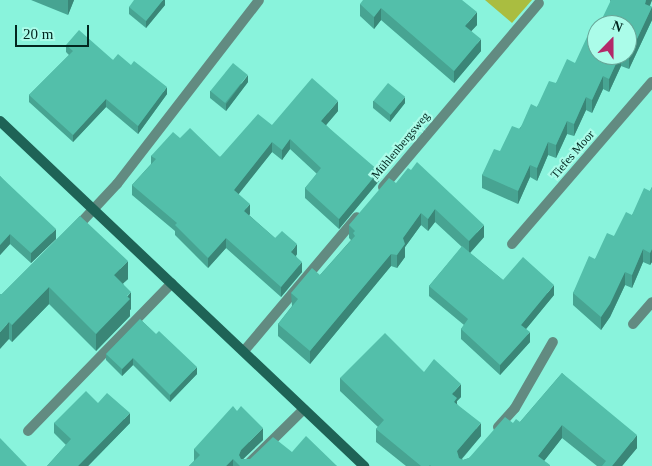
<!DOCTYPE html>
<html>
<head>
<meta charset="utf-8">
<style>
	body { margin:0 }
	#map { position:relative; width:652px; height:466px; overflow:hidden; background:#89f3dc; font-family:"Times New Roman",serif }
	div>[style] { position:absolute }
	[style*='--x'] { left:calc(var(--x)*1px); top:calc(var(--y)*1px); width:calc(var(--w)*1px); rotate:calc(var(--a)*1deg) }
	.green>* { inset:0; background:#aabd40 }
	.lane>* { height:10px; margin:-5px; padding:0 5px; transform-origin:5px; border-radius:5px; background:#628b81 }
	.secondary>* { height:10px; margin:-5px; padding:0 5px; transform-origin:5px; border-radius:5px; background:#1e6356 }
	.wall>* { inset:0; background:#47a492 }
	.shaded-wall>* { inset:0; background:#3a8677 }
	.building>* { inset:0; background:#53bfaa; transform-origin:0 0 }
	span { translate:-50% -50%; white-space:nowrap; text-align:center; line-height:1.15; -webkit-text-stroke:4.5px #abfce9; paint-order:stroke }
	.street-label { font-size:12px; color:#02261f }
	.north { position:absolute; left:587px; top:15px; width:50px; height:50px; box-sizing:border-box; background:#abfce9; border:1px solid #67a698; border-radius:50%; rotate:22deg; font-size:14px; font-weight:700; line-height:20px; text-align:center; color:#02261f }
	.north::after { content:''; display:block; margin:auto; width:18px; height:22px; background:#b32969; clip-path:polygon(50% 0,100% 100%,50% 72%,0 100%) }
	.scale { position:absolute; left:15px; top:25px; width:74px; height:22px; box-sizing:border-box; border:2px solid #02261f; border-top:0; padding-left:6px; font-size:15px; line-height:18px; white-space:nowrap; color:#02261f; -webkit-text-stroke:4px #abfce9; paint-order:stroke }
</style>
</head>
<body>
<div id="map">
	<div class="green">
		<div style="clip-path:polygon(485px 0,532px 0,512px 23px)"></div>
	</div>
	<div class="lane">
		<div style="--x:383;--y:187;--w:241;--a:-49.7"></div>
		<div style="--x:75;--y:229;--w:62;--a:-47"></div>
		<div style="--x:117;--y:184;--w:232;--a:-52.3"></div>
		<div style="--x:512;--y:244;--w:214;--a:-49.2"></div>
		<div style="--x:633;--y:324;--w:29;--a:-49"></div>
		<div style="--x:244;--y:351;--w:175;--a:-49.9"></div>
		<div style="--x:498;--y:427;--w:25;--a:-48"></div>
		<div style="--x:515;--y:408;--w:76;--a:-60.1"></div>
		<div style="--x:28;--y:431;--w:206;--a:-45.8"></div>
		<div style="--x:246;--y:466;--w:81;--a:-44.5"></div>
	</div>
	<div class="secondary">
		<div style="--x:0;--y:121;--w:502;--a:43.46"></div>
	</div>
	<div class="wall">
		<div style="clip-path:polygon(31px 0,74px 0,68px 15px)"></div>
		<div style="clip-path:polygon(165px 0,165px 5px,146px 28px,129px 14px,129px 7px)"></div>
		<div style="clip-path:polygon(609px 0,652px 0,650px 6px,652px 7px,652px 20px,629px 69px,621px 66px,609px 92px,603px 89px,592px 113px,586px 110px,574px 136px,567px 134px,556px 158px,548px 155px,537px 181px,530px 177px,518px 204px,482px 188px,482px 175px,556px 83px,575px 63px,597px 55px,627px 55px,610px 0)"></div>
		<div style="clip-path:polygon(360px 4px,477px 25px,471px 31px,481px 51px,454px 83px,381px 20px,374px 29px,360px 16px)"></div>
		<div style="clip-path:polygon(66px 45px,113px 60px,167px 94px,138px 134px,106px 107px,73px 142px,29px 102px,29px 95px,69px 55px,66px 52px)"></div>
		<div style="clip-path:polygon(248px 82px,226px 111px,210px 98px,210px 91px)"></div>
		<div style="clip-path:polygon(373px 101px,405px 103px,390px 122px,373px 108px)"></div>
		<div style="clip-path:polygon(338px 111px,326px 125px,379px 181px,339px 229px,305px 198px,305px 188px,317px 174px,290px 149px,282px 160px,272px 152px,238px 194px,250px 214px,249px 215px,275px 238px,297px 254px,296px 256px,302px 272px,281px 297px,226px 248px,208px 268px,175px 235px,175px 231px,132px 195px,132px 185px,151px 164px,151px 156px,180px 138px,220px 157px,272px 125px)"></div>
		<div style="clip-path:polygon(0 176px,56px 239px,31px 263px,10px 244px,0 255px)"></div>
		<div style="clip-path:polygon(396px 183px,484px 237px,470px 253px,503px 280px,554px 295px,526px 329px,530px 342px,500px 375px,461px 339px,461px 329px,464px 325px,429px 296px,429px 286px,462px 247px,435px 222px,428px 231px,421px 225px,405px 247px,405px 257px,397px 268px,391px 266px,310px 364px,278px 336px,278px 324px,292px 306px,291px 293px,320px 275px,351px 240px,349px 238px,349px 225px)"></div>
		<div style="clip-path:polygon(652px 187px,652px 262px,650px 265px,643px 262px,632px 288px,625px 285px,610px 317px,601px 330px,573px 305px,573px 293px,595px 259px,632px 215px,650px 191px)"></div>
		<div style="clip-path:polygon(80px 216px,128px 279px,123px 283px,131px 309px,130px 310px,130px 316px,96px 351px,49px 304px,12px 342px,9px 339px,2px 294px)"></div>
		<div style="clip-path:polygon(140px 319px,197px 374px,170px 402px,133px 365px,122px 376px,106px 360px,106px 354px)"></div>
		<div style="clip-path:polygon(424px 372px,461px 397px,457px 401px,457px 404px,481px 436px,462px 459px,463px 460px,469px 458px,513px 423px,520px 422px,562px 373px,637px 448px,622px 466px,597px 466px,562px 438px,544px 461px,550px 466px,406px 466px,376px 442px,376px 429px,378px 427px,340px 391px,340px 378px)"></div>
		<div style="clip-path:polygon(98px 403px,130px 423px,88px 466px,47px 466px,66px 445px,54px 433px,54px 423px)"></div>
		<div style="clip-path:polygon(263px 440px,243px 459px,250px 459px,292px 452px,337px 466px,189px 466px,194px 461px,194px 449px)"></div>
	</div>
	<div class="shaded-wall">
		<div style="clip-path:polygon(68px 0,74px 0,68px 15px)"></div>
		<div style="clip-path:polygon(163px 0,165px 0,165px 5px,146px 28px,146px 21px)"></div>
		<div style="clip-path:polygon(646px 0,652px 0,645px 16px,645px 4px)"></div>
		<div style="clip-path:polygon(652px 7px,652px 20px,629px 69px,629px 56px)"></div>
		<div style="clip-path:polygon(381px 8px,381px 20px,374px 29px,374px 17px)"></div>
		<div style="clip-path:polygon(477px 12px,477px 25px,465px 38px,465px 26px)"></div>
		<div style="clip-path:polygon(481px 39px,481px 51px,454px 83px,454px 71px)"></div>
		<div style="clip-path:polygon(620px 55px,621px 55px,621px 66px,609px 92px,609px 79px)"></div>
		<div style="clip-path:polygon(248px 75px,248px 82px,226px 111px,226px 104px)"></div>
		<div style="clip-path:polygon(603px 76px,603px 89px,592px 113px,592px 100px)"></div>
		<div style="clip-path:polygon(167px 87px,167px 94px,138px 134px,138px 126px)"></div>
		<div style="clip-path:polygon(405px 97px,405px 103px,390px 122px,390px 115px)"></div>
		<div style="clip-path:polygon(586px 97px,586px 110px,574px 136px,574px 124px)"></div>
		<div style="clip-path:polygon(106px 99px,106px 107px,73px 142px,73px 135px)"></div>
		<div style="clip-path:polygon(338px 101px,338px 111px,321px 131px,321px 121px)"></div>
		<div style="clip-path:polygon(567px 121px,567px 134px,556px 158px,556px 145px)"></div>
		<div style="clip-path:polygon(290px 139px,290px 149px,282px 160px,282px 150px)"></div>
		<div style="clip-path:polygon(272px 142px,272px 152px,234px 200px,234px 190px)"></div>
		<div style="clip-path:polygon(548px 142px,548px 155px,537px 181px,537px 168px)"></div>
		<div style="clip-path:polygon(530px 165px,530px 177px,518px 204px,518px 191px)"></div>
		<div style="clip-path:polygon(379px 171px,379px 181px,339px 229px,339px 219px)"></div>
		<div style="clip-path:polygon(250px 204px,250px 214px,244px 221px,244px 211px)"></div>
		<div style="clip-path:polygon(435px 209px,435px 222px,428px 231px,428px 219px)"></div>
		<div style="clip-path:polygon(421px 213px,421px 225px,405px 247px,405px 257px,397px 268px,397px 255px,403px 238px)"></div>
		<div style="clip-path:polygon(484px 225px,484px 237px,469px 254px,469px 241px)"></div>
		<div style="clip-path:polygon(56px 229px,56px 239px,31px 263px,31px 253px)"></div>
		<div style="clip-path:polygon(10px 234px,10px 244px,0 255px,0 245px)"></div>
		<div style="clip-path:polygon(226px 238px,226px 248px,208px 268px,208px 258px)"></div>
		<div style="clip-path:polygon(297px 244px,297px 254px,291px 262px,291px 252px)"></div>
		<div style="clip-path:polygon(643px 249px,643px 262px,632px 288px,632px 275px)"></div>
		<div style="clip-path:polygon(652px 249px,652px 262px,650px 265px,650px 253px)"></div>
		<div style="clip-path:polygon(391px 254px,391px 266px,310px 364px,310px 351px)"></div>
		<div style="clip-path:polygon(128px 261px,128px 279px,114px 292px,114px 275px)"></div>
		<div style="clip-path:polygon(302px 262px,302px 272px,281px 297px,281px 287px)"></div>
		<div style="clip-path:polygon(625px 272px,625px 285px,610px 317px,601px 330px,601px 317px)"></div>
		<div style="clip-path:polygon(554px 285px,554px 295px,521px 335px,521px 325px)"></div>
		<div style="clip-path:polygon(49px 287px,49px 304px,12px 342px,12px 325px)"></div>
		<div style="clip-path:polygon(131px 292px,131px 309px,130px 310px,130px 316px,96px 351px,96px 334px)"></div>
		<div style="clip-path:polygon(9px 322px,9px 339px,0 349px,0 332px)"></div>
		<div style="clip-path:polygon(530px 332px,530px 342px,500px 375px,500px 365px)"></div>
		<div style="clip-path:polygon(133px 358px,133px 365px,122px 376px,122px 369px)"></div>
		<div style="clip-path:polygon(197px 367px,197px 374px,170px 402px,170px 395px)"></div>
		<div style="clip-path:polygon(461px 384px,461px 397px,457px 401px,457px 411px,452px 394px)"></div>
		<div style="clip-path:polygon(130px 413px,130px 423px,88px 466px,78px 466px)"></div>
		<div style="clip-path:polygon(481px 423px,481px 436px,457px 464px,457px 451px)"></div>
		<div style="clip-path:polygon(562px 425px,562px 438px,540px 466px,538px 456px)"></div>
		<div style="clip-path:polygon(263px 428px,263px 440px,241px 461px,239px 455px,241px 450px)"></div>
		<div style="clip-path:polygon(637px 435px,637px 448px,622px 466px,612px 466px)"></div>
		<div style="clip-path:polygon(233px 459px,233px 466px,226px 466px)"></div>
	</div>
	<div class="building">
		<div style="clip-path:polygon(134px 0,163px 0,146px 21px,129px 7px)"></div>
		<div style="clip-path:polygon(363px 0,462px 0,477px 12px,465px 26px,481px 39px,454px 71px,381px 8px,374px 17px,360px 4px)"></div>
		<div style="clip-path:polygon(611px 0,646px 0,645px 4px,652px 7px,629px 56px,626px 55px,627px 55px,627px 25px,599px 25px)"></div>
		<div style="clip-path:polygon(597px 29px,597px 55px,620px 55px,609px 79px,603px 76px,592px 100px,586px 97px,574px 124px,567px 121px,556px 145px,548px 142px,537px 168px,530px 165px,518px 191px,482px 175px,494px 149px,500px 151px,512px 126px,520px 129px,531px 104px,537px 107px,549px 81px,556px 83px,567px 59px,575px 63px,587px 37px,592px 39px)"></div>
		<div style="clip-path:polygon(79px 30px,113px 60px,118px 54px,131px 65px,134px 61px,167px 87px,138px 126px,106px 99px,73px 135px,29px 95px,73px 51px,66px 45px)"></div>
		<div style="left:233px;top:63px;width:19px;height:36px;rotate:39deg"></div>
		<div style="clip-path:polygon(312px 78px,338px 101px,321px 121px,379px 171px,339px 219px,305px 188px,321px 168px,290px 139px,282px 150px,272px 142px,234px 190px,250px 204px,244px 211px,275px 238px,282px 231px,297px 244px,291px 252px,302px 262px,281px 287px,226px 238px,208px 258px,175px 225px,177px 223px,132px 185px,156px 159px,151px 156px,173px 132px,180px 138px,190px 128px,220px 157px,258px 114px,272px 125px)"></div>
		<div style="left:388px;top:83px;width:22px;height:23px;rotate:39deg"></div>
		<div style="clip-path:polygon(417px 162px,484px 225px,469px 241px,435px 209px,428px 219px,421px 213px,403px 238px,405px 244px,397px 255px,391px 254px,310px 351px,278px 324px,298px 299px,291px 293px,312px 268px,320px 275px,355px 236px,353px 233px,355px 231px,349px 225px,389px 178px,396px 183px,408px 168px,411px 170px)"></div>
		<div style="clip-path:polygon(0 176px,56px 229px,31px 253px,10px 234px,0 245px)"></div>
		<div style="clip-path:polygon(652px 187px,652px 249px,650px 253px,643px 249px,632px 275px,625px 272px,610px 304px,601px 317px,573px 293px,589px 256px,595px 259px,607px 233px,614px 236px,626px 212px,632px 215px,644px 188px,650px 191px)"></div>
		<div style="clip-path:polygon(80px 216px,128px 261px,114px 275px,131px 292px,127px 296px,130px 299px,96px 334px,49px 287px,12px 325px,9px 322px,0 332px,0 294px,2px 294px)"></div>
		<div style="clip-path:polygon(462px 246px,503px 280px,523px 257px,554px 285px,521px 325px,530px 332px,500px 365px,461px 329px,468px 319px,429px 286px)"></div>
		<div style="clip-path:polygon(140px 319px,156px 334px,159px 331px,197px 367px,170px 395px,133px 358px,122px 369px,106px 354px)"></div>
		<div style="clip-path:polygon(385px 333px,424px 372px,434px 359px,461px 384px,452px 394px,457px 398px,454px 402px,481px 423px,457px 451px,459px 458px,463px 460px,469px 458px,505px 417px,513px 423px,516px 419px,520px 422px,562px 373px,637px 435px,612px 466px,613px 466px,602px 466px,606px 461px,562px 425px,538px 456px,550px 465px,550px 466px,431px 466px,430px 465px,429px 466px,421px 466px,376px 429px,384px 420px,340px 378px)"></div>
		<div style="clip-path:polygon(86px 391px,98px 403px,107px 393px,130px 413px,78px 466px,47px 466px,71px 439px,54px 423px)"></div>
		<div style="clip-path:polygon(233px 406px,237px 411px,241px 406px,263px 428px,241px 450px,239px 455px,241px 459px,250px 459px,273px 437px,292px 452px,306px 436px,337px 466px,240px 466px,233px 459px,226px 466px,189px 466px,200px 455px,194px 449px)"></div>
		<div style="clip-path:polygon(0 438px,27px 466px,0 466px)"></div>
	</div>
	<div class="street-label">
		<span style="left:401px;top:146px;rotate:-50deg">Mühlenbergsweg</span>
		<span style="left:573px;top:155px;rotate:-49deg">Tiefes Moor</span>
	</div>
	<div class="north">N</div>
	<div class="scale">20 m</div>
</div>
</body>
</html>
